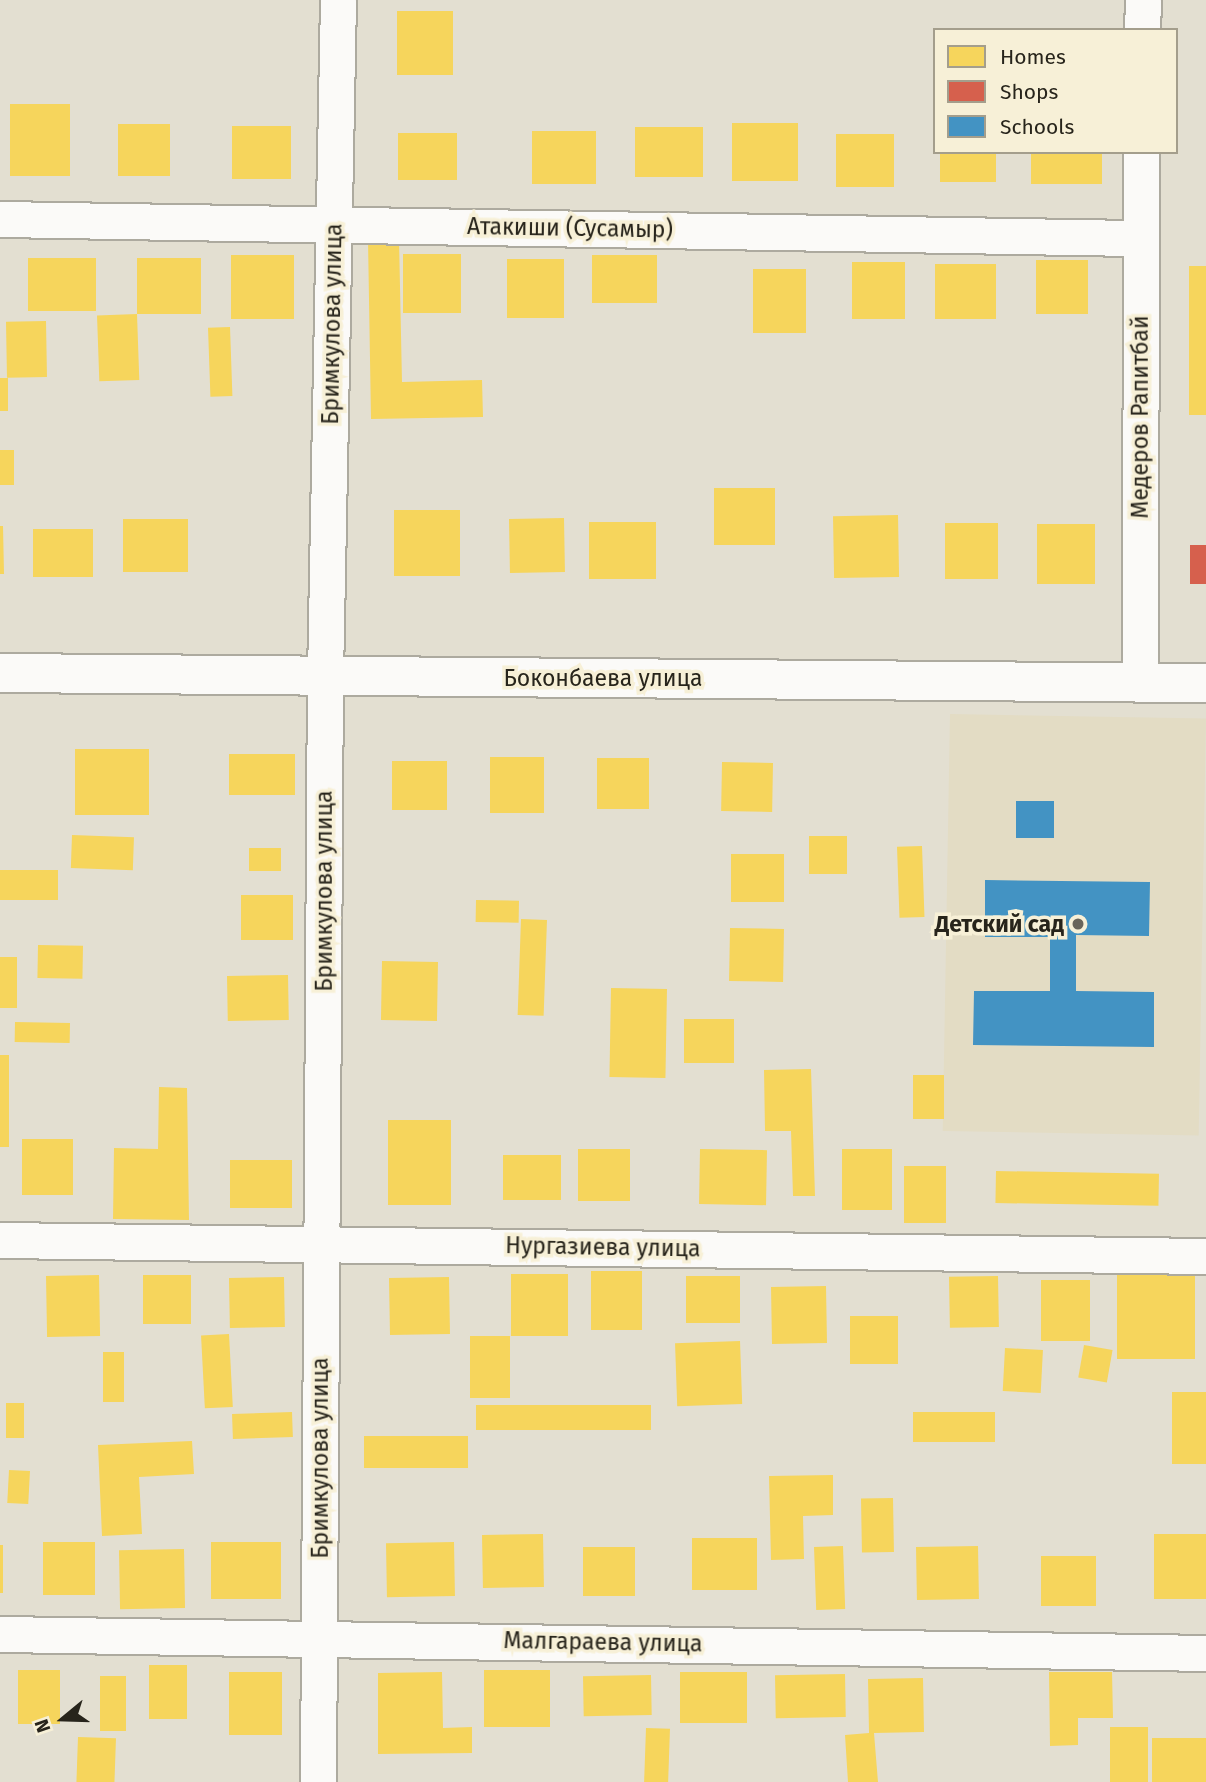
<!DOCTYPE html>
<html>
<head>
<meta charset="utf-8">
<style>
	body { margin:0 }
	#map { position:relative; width:1206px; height:1782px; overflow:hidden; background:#e3dfd1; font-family:"Fira Sans",sans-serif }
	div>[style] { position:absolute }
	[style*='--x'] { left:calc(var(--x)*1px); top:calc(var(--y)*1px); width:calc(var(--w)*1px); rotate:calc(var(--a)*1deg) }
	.built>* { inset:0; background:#e3dcc4; transform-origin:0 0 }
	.homes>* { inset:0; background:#f6d55c; transform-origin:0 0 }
	.shops>* { inset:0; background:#d6604d; transform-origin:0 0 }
	.schools>* { inset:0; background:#4393c3; transform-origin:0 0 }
	.roads { filter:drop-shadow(2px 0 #adaa9f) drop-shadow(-2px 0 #adaa9f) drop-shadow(0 2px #adaa9f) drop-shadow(0 -2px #adaa9f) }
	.street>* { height:35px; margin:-17.5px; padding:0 17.5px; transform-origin:17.5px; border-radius:17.5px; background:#fbfaf8 }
	.secondary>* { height:38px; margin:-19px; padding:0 19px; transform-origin:19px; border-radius:19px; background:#fbfaf8 }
	.dots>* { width:19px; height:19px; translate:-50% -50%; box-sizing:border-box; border:4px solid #f7f0d7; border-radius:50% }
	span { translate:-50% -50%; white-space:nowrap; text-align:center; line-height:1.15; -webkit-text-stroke:7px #f7f0d7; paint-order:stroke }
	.street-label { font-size:23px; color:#27241b }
	.poi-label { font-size:23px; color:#27241b; font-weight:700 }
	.right { translate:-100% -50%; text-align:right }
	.legend { position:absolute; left:933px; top:28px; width:245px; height:126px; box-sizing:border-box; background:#f7f0d7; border:2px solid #a49e8c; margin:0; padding:9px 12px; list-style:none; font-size:21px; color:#27241b }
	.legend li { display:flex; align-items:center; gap:14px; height:35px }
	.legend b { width:35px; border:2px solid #a49e8c }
	.north { position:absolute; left:28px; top:1684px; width:70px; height:70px; -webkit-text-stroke:5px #f7f0d7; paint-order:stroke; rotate:251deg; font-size:19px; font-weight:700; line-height:28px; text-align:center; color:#27241b }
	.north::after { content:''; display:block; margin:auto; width:24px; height:32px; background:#27241b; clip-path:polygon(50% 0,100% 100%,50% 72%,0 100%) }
</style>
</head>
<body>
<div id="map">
	<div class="built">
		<div style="left:950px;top:714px;width:256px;height:417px;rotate:1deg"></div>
	</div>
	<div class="homes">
		<div style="left:453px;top:11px;width:64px;height:56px;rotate:90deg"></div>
		<div style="left:10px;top:104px;width:60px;height:72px"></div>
		<div style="left:732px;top:123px;width:66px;height:58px"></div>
		<div style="left:118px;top:124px;width:52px;height:52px"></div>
		<div style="left:232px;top:126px;width:59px;height:53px"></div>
		<div style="left:635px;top:127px;width:68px;height:50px"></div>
		<div style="left:532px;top:131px;width:64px;height:53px"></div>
		<div style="left:398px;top:133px;width:59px;height:47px"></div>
		<div style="left:836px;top:134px;width:58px;height:53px"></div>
		<div style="left:940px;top:152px;width:56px;height:30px"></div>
		<div style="left:1031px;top:152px;width:71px;height:32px"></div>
		<div style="clip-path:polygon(399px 239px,402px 382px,482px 380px,483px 417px,371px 419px,368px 240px)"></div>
		<div style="left:403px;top:254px;width:58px;height:59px"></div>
		<div style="left:231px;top:255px;width:63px;height:64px"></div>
		<div style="left:657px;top:255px;width:48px;height:65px;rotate:90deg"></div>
		<div style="left:28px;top:258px;width:68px;height:53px"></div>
		<div style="left:137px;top:258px;width:64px;height:56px"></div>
		<div style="left:507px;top:259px;width:57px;height:59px"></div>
		<div style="left:1088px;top:260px;width:54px;height:52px;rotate:90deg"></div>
		<div style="left:852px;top:262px;width:53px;height:57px"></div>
		<div style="left:996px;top:264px;width:55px;height:61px;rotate:90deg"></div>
		<div style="left:1189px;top:266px;width:17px;height:149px"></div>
		<div style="left:753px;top:269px;width:53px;height:64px"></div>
		<div style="left:137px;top:314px;width:66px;height:40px;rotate:88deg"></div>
		<div style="left:46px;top:321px;width:56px;height:40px;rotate:89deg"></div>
		<div style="left:230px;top:327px;width:69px;height:22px;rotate:88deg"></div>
		<div style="left:8px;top:378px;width:33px;height:8px;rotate:90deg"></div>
		<div style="left:0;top:450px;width:14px;height:35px"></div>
		<div style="left:714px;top:488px;width:61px;height:57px"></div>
		<div style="left:460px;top:510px;width:66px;height:66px;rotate:90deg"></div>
		<div style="left:898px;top:515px;width:62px;height:65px;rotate:89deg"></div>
		<div style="left:564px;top:518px;width:54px;height:55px;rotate:89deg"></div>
		<div style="left:188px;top:519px;width:53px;height:65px;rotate:90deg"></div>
		<div style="left:589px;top:522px;width:67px;height:57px"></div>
		<div style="left:945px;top:523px;width:53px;height:56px"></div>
		<div style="left:1037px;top:524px;width:58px;height:60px"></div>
		<div style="clip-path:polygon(0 526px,3px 526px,4px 574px,0 574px)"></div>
		<div style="left:33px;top:529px;width:60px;height:48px"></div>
		<div style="left:149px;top:749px;width:66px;height:74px;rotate:90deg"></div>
		<div style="left:229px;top:754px;width:66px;height:41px"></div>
		<div style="left:490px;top:757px;width:54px;height:56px"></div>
		<div style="left:597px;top:758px;width:52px;height:51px"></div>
		<div style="left:392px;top:761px;width:55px;height:49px"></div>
		<div style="left:722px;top:762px;width:51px;height:49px;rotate:1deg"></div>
		<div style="left:72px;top:835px;width:62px;height:33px;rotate:2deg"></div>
		<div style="left:809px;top:836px;width:38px;height:38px"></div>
		<div style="left:922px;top:846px;width:71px;height:25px;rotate:88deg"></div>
		<div style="left:249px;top:848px;width:32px;height:23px"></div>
		<div style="left:731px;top:854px;width:53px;height:48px"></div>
		<div style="left:58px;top:870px;width:30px;height:58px;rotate:90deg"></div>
		<div style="left:241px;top:895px;width:52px;height:45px"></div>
		<div style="left:476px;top:900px;width:43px;height:22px;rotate:1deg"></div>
		<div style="left:521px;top:919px;width:26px;height:96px;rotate:2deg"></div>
		<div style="left:730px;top:928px;width:54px;height:53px;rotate:1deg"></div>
		<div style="left:38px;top:945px;width:45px;height:33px;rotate:1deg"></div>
		<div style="left:0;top:957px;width:17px;height:51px"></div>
		<div style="left:382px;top:961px;width:56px;height:59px;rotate:1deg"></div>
		<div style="left:288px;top:975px;width:45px;height:61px;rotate:89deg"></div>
		<div style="left:611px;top:988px;width:56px;height:89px;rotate:1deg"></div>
		<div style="left:684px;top:1019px;width:50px;height:44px"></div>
		<div style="left:15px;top:1022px;width:55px;height:20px;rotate:1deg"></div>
		<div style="left:0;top:1055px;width:9px;height:92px"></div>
		<div style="clip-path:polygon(811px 1069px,815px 1196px,793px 1196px,791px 1131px,765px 1131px,764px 1070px)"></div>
		<div style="left:913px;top:1075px;width:31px;height:44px"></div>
		<div style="clip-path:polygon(159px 1087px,187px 1088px,189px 1220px,113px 1219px,114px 1148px,158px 1149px)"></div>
		<div style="left:451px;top:1120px;width:85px;height:63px;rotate:90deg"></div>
		<div style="left:22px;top:1139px;width:51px;height:56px"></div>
		<div style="left:578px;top:1149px;width:52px;height:52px"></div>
		<div style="left:700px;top:1149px;width:67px;height:55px;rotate:1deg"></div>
		<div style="left:842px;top:1149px;width:50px;height:61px"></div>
		<div style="left:503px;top:1155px;width:58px;height:45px"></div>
		<div style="left:230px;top:1160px;width:62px;height:48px"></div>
		<div style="left:904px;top:1166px;width:42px;height:57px"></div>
		<div style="left:996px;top:1171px;width:163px;height:32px;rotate:1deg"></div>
		<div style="left:642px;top:1271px;width:59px;height:51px;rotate:90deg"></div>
		<div style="left:511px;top:1274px;width:57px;height:62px"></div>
		<div style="left:1117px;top:1274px;width:78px;height:85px"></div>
		<div style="left:99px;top:1275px;width:61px;height:53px;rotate:89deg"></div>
		<div style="left:143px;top:1275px;width:48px;height:49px"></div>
		<div style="left:740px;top:1276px;width:47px;height:54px;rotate:90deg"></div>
		<div style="left:998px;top:1276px;width:51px;height:49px;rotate:89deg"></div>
		<div style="left:284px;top:1277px;width:50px;height:55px;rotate:89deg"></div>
		<div style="left:449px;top:1277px;width:57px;height:60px;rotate:89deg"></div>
		<div style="left:1041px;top:1280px;width:49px;height:61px"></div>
		<div style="left:826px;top:1286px;width:57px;height:55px;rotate:89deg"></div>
		<div style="left:850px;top:1316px;width:48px;height:48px"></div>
		<div style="left:229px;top:1334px;width:73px;height:28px;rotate:87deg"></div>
		<div style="left:510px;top:1336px;width:62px;height:40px;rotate:90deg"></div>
		<div style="left:740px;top:1341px;width:63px;height:65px;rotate:88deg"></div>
		<div style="left:1084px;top:1345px;width:29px;height:33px;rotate:10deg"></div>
		<div style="left:1005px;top:1348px;width:38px;height:43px;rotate:3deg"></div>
		<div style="left:103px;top:1352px;width:21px;height:50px"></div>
		<div style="left:1206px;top:1392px;width:72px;height:34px;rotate:90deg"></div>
		<div style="left:6px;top:1403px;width:18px;height:35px"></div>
		<div style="left:476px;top:1405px;width:175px;height:25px"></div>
		<div style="left:292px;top:1412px;width:25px;height:60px;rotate:88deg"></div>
		<div style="left:995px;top:1412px;width:30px;height:82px;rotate:90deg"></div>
		<div style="left:468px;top:1436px;width:32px;height:104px;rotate:90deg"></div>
		<div style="clip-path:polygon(192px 1441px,194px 1474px,139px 1477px,142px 1534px,102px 1536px,98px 1445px)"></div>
		<div style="left:9px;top:1470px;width:21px;height:33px;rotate:3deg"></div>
		<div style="clip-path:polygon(833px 1475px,833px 1515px,803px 1516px,804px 1559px,771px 1560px,769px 1476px)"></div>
		<div style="left:893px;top:1498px;width:54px;height:32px;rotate:89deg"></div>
		<div style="left:543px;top:1534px;width:53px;height:61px;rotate:89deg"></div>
		<div style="left:1206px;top:1534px;width:65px;height:52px;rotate:90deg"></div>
		<div style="left:757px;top:1538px;width:52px;height:65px;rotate:90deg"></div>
		<div style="left:95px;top:1542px;width:53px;height:52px;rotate:90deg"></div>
		<div style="left:211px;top:1542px;width:70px;height:57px"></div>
		<div style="left:454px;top:1542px;width:54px;height:68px;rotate:89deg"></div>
		<div style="left:0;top:1545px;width:3px;height:48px"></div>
		<div style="left:843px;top:1546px;width:63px;height:29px;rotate:88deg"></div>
		<div style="left:978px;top:1546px;width:53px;height:62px;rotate:89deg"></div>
		<div style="left:583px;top:1547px;width:52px;height:49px"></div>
		<div style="left:184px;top:1549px;width:59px;height:65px;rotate:89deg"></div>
		<div style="left:1041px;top:1556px;width:55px;height:50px"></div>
		<div style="left:149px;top:1665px;width:38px;height:54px"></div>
		<div style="left:18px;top:1670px;width:42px;height:54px"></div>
		<div style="left:550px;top:1670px;width:57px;height:66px;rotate:90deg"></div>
		<div style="left:229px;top:1672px;width:53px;height:63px"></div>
		<div style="clip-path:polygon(442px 1672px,443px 1728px,472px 1727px,472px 1753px,378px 1754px,378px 1673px)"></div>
		<div style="left:747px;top:1672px;width:51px;height:67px;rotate:90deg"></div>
		<div style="clip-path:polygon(1049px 1672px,1112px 1672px,1113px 1718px,1078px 1718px,1078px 1745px,1050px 1746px)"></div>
		<div style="left:845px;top:1674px;width:43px;height:70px;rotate:89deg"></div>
		<div style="left:651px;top:1675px;width:40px;height:68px;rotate:89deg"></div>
		<div style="left:100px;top:1676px;width:26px;height:55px"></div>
		<div style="clip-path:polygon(923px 1678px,924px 1732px,874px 1733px,878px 1782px,848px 1782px,845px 1735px,869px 1733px,868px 1679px)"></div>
		<div style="left:1110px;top:1727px;width:38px;height:55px"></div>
		<div style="left:646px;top:1728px;width:24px;height:54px;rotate:2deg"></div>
		<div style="left:78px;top:1737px;width:38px;height:45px;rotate:2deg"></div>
		<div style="left:1206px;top:1738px;width:44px;height:54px;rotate:90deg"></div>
	</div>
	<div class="shops">
		<div style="left:1190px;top:545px;width:16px;height:39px"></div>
	</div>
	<div class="schools">
		<div style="left:1016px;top:801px;width:38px;height:37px"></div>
		<div style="clip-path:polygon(985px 880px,1150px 882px,1149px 936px,1076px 935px,1076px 991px,1154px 992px,1154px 1047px,973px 1045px,974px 991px,1050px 991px,1050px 937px,985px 937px)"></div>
	</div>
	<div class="roads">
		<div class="street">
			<div style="--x:1142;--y:30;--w:30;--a:-88"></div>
			<div style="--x:0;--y:219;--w:1139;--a:0.96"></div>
			<div style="--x:1140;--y:683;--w:531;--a:-89.89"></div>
			<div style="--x:0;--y:1240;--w:1206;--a:0.76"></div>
			<div style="--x:0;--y:1634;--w:1206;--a:0.9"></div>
			<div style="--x:318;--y:1782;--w:1106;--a:-89.64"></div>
			<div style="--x:325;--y:676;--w:676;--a:-88.9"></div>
		</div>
		<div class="secondary">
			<div style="--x:0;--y:673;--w:1206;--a:0.48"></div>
		</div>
	</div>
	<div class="dots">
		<div style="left:1078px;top:924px;background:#69655b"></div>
	</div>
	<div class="street-label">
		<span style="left:570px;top:228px;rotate:1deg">Атакиши (Сусамыр)</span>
		<span style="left:332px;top:324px;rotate:-89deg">Бримкулова улица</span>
		<span style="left:1140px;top:417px;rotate:-90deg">Медеров Рапитбай</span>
		<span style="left:603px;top:678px">Боконбаева улица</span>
		<span style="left:324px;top:891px;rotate:-90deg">Бримкулова улица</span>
		<span style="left:603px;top:1247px;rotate:1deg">Нургазиева улица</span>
		<span style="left:320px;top:1458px;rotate:-90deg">Бримкулова улица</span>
		<span style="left:603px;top:1642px;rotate:1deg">Малгараева улица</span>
	</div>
	<div class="poi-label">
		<span class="right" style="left:1064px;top:924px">Детский сад</span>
	</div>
	<ul class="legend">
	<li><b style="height:19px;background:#f6d55c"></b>Homes</li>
	<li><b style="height:19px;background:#d6604d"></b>Shops</li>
	<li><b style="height:19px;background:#4393c3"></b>Schools</li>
	</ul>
	<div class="north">N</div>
</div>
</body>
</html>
